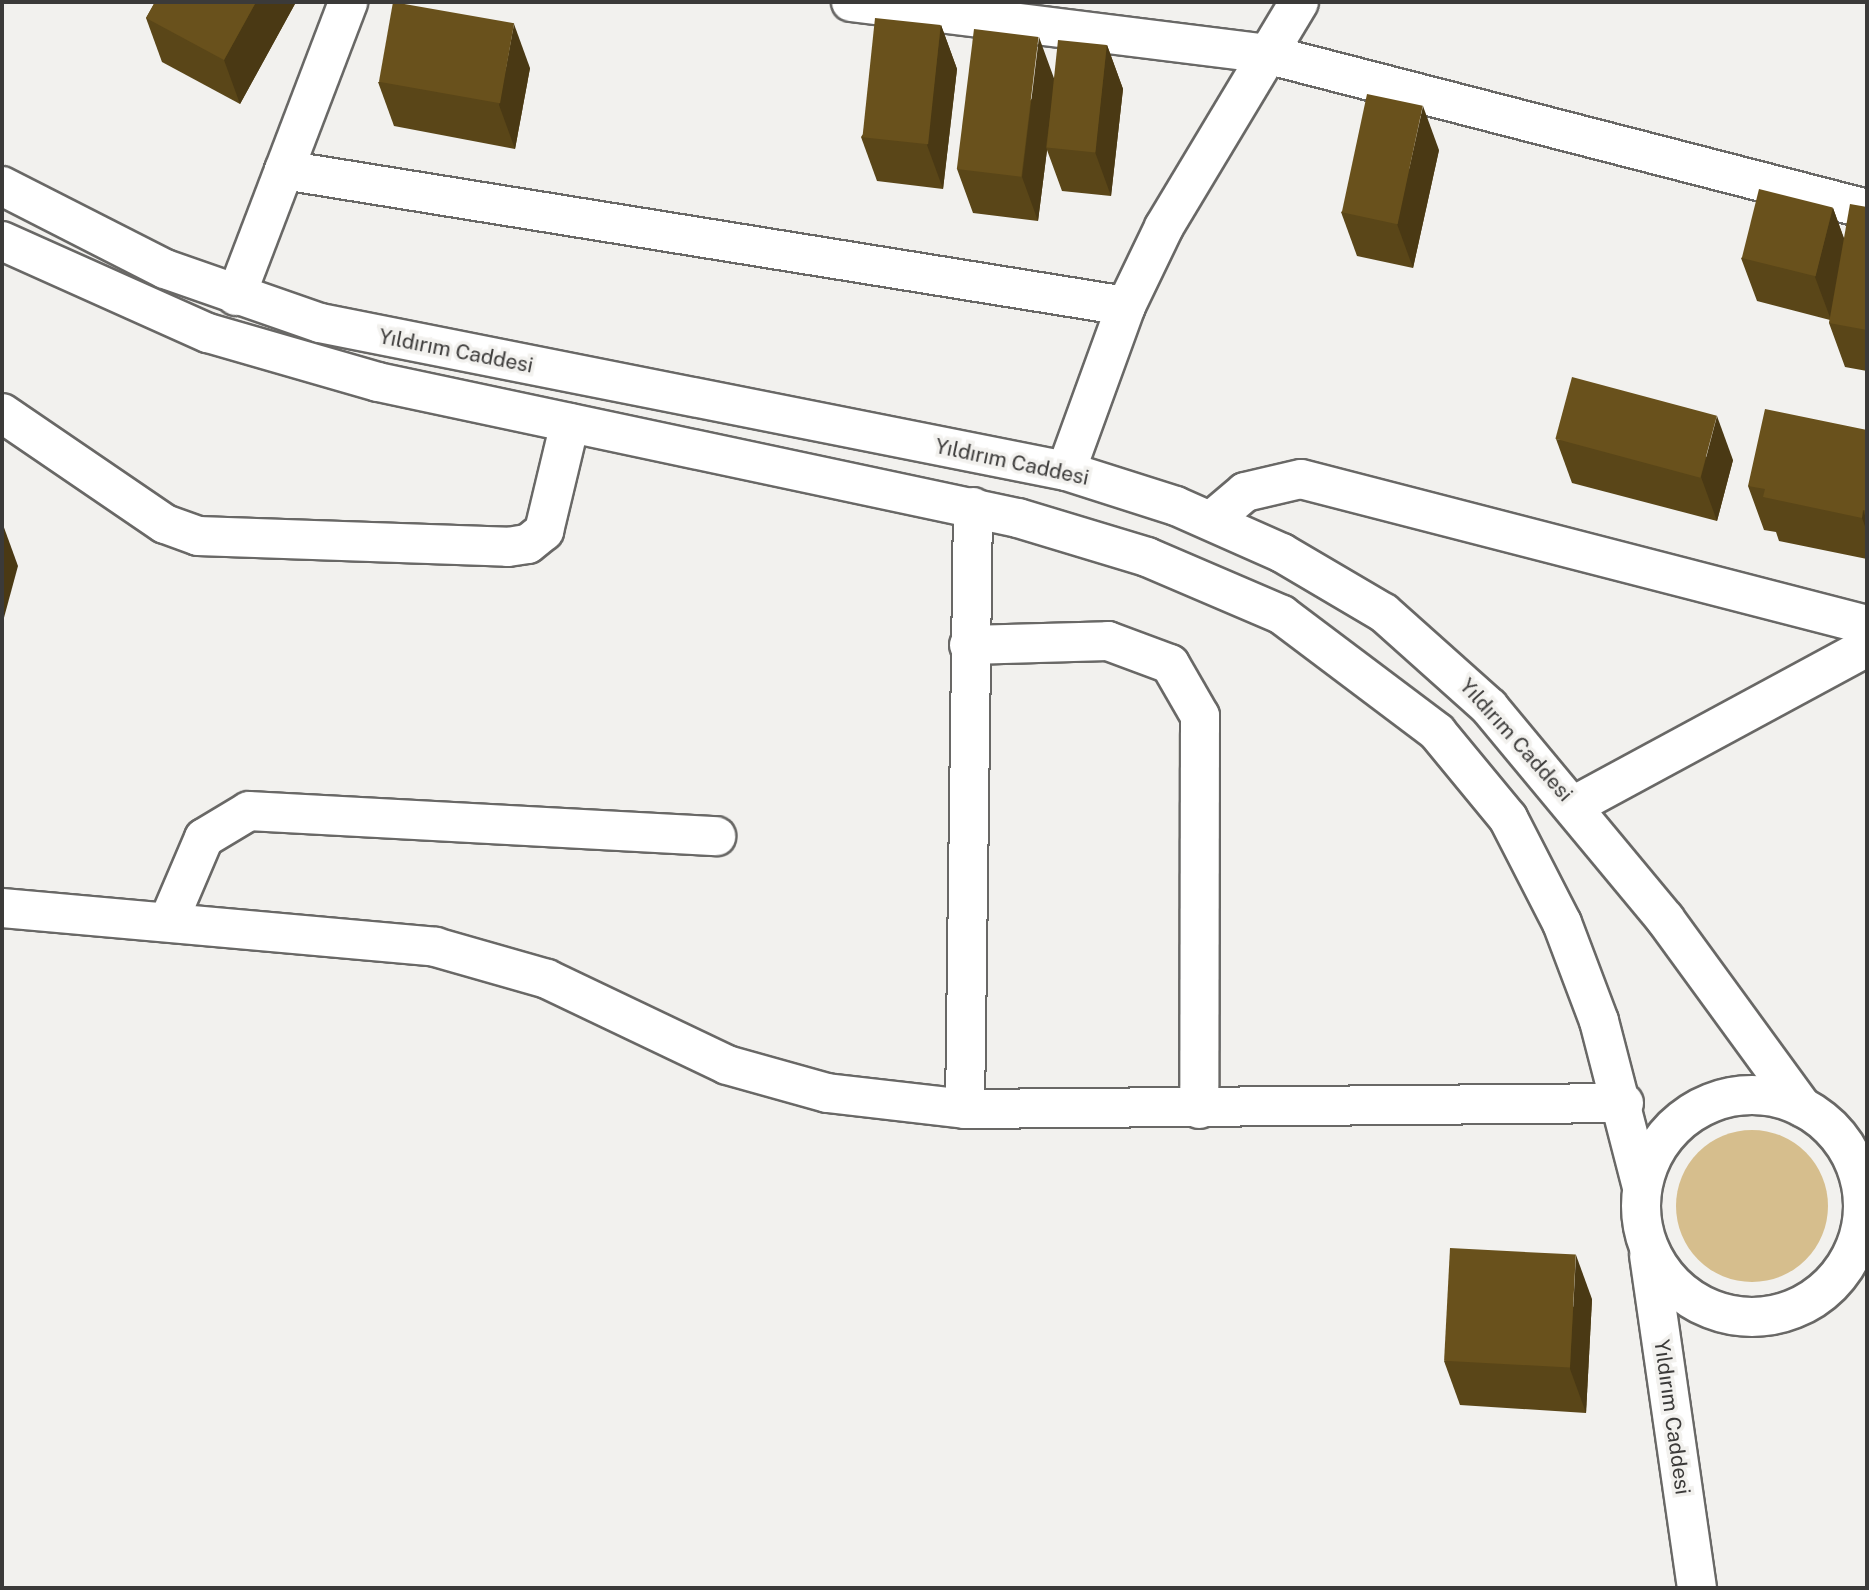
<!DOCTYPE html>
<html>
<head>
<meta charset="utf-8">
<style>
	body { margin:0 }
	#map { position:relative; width:1869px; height:1590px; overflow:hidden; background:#f2f1ee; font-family:"Public Sans",sans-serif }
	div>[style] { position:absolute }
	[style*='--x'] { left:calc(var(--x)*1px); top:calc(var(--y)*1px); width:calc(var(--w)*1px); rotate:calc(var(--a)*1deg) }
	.green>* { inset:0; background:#d6be8d }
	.round { border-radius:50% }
	.roads { filter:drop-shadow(2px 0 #696866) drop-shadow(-2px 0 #696866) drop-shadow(0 2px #696866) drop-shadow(0 -2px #696866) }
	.minor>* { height:38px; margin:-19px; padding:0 19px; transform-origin:19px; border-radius:19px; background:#fff }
	.minor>.ring { margin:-19px; padding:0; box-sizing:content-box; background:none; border:38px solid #fff; border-radius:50% }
	.wall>* { inset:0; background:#5a4618 }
	.shaded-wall>* { inset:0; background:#4a3914 }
	.building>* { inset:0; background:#69511c; transform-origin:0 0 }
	span { translate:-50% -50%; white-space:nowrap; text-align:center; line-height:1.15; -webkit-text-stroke:7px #f2f1ee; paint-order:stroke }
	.street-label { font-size:21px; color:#3b3a39 }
	.frame { position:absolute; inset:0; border:4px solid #3b3a39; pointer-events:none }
</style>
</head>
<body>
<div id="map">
	<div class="green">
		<div class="round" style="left:1676px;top:1130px;width:152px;height:152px"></div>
	</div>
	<div class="roads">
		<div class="minor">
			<div style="--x:851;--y:2;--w:418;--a:7.1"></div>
			<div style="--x:1266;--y:54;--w:621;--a:14.46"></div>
			<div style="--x:284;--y:170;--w:853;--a:9.18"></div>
			<div style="--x:2;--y:186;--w:183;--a:27"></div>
			<div style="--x:165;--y:269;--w:164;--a:19.2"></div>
			<div style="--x:320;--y:323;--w:761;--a:11.22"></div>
			<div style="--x:1066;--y:471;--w:115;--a:17.7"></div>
			<div style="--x:1176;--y:506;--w:116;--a:23.9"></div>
			<div style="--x:1282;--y:553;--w:118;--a:30.5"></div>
			<div style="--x:1384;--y:613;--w:141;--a:41.8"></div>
			<div style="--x:1489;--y:707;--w:276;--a:50.3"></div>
			<div style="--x:1665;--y:919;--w:233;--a:53.9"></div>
			<div style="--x:2;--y:241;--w:226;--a:24.1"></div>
			<div style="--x:208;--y:333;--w:177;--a:16.1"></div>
			<div style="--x:378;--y:382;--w:654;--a:12"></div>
			<div style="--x:1018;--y:518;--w:135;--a:16.8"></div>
			<div style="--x:1147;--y:557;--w:147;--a:23.2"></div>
			<div style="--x:1282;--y:615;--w:194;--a:37"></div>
			<div style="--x:1437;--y:732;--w:112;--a:50.5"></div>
			<div style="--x:1508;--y:818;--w:118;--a:62.8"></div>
			<div style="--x:1562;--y:923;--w:105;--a:69.3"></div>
			<div style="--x:1599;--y:1021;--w:171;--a:75.5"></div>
			<div style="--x:236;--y:296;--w:315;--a:-69.1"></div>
			<div style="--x:2;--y:413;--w:197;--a:34.3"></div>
			<div style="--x:165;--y:524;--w:35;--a:20"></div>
			<div style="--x:198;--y:536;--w:310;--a:2"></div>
			<div style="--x:508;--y:547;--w:20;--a:-9"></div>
			<div style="--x:528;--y:544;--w:21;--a:-39"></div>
			<div style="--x:544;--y:531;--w:111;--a:-76.5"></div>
			<div style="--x:1066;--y:471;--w:176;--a:-70"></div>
			<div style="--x:1126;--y:306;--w:88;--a:-64.3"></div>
			<div style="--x:1164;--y:227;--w:262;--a:-59"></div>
			<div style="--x:1212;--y:520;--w:43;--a:-40.3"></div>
			<div style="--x:1245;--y:492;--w:57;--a:-13.1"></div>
			<div style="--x:1301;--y:479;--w:585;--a:14.46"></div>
			<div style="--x:969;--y:645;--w:139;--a:-1.6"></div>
			<div style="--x:1108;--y:641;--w:66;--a:20.4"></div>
			<div style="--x:1170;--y:664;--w:60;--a:60"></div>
			<div style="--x:1200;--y:716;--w:393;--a:90.1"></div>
			<div style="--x:1575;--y:805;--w:332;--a:-28.4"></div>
			<div style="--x:2;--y:908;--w:435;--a:5.1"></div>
			<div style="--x:435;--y:947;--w:116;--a:15.9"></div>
			<div style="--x:547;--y:979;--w:199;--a:25.5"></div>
			<div style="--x:727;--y:1065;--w:104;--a:15.6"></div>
			<div style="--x:827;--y:1093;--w:139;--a:6.6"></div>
			<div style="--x:965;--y:1109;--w:659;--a:-0.52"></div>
			<div style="--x:169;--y:920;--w:89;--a:-66.9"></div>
			<div style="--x:204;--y:838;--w:52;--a:-31"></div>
			<div style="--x:249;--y:811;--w:468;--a:3.1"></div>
			<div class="ring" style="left:1641px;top:1095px;width:184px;height:184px"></div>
			<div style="--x:965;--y:1109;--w:602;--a:-89.24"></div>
			<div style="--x:1649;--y:1255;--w:336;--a:81.8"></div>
		</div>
	</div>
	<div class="wall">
		<div style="clip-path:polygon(155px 2px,296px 2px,240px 104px,162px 62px,146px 18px)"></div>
		<div style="clip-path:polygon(941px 25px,957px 69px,943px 189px,877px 181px,861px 137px)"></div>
		<div style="clip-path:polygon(1107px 45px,1123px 89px,1111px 196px,1062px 191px,1047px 150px,1038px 221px,973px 213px,957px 169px,1054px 78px)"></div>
		<div style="clip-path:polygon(530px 68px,515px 149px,394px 126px,378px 82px)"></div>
		<div style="clip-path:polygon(1439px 150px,1413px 268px,1357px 256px,1341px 212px)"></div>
		<div style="clip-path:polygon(1867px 207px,1867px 371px,1845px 367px,1829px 323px,1830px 320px,1757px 301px,1741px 258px,1833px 208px,1844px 239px)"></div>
		<div style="clip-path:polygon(1867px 430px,1867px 559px,1779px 541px,1776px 532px,1764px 530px,1748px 486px)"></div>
		<div style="clip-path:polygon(1556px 439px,1733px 460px,1717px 521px,1572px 483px)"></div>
		<div style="clip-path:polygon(1592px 1299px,1586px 1413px,1460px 1405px,1444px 1361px)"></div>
	</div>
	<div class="shaded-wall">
		<div style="clip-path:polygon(256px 2px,296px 2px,240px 104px,224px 60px)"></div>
		<div style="clip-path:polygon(514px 24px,530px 68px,515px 149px,499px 105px)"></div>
		<div style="clip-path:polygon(941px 25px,957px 69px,943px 189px,927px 145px)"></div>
		<div style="clip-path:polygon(1039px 37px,1055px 81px,1046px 147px,1047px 150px,1038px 221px,1022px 177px)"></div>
		<div style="clip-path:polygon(1107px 45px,1123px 89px,1111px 196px,1095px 152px)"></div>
		<div style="clip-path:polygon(1423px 106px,1439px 150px,1413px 268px,1397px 224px)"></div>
		<div style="clip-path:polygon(1833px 208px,1849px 252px,1831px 320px,1815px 277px)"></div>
		<div style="clip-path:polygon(1717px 416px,1733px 460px,1717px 521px,1701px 477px)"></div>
		<div style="clip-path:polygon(1863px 510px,1867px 521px,1867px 532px,1862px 518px)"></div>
		<div style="clip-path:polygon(2px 522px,18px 566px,2px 625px)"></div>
		<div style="clip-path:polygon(1576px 1255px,1592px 1299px,1586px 1413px,1570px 1369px)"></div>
	</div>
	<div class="building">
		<div style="clip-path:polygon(155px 2px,256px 2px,224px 60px,146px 18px)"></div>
		<div style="left:393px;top:2px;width:123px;height:81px;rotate:10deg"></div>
		<div style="left:875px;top:18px;width:66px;height:120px;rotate:6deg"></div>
		<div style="left:974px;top:29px;width:65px;height:141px;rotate:7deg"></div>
		<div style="left:1058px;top:40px;width:49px;height:108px;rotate:6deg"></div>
		<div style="left:1367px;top:94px;width:57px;height:121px;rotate:12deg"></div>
		<div style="left:1759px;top:189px;width:76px;height:71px;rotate:14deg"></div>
		<div style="clip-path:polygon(1850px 204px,1867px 207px,1867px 330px,1829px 323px)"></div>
		<div style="left:1572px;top:377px;width:150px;height:64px;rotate:15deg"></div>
		<div style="clip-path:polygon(1765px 409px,1867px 430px,1867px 511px,1863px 510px,1862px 518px,1763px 497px,1765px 489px,1748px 486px)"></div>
		<div style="left:1450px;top:1248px;width:126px;height:113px;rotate:3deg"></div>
	</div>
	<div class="street-label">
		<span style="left:456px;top:351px;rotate:11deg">Yıldırım Caddesi</span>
		<span style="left:1012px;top:462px;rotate:12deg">Yıldırım Caddesi</span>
		<span style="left:1516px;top:740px;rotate:48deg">Yıldırım Caddesi</span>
		<span style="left:1672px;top:1417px;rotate:82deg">Yıldırım Caddesi</span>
	</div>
	<div class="frame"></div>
</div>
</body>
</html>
